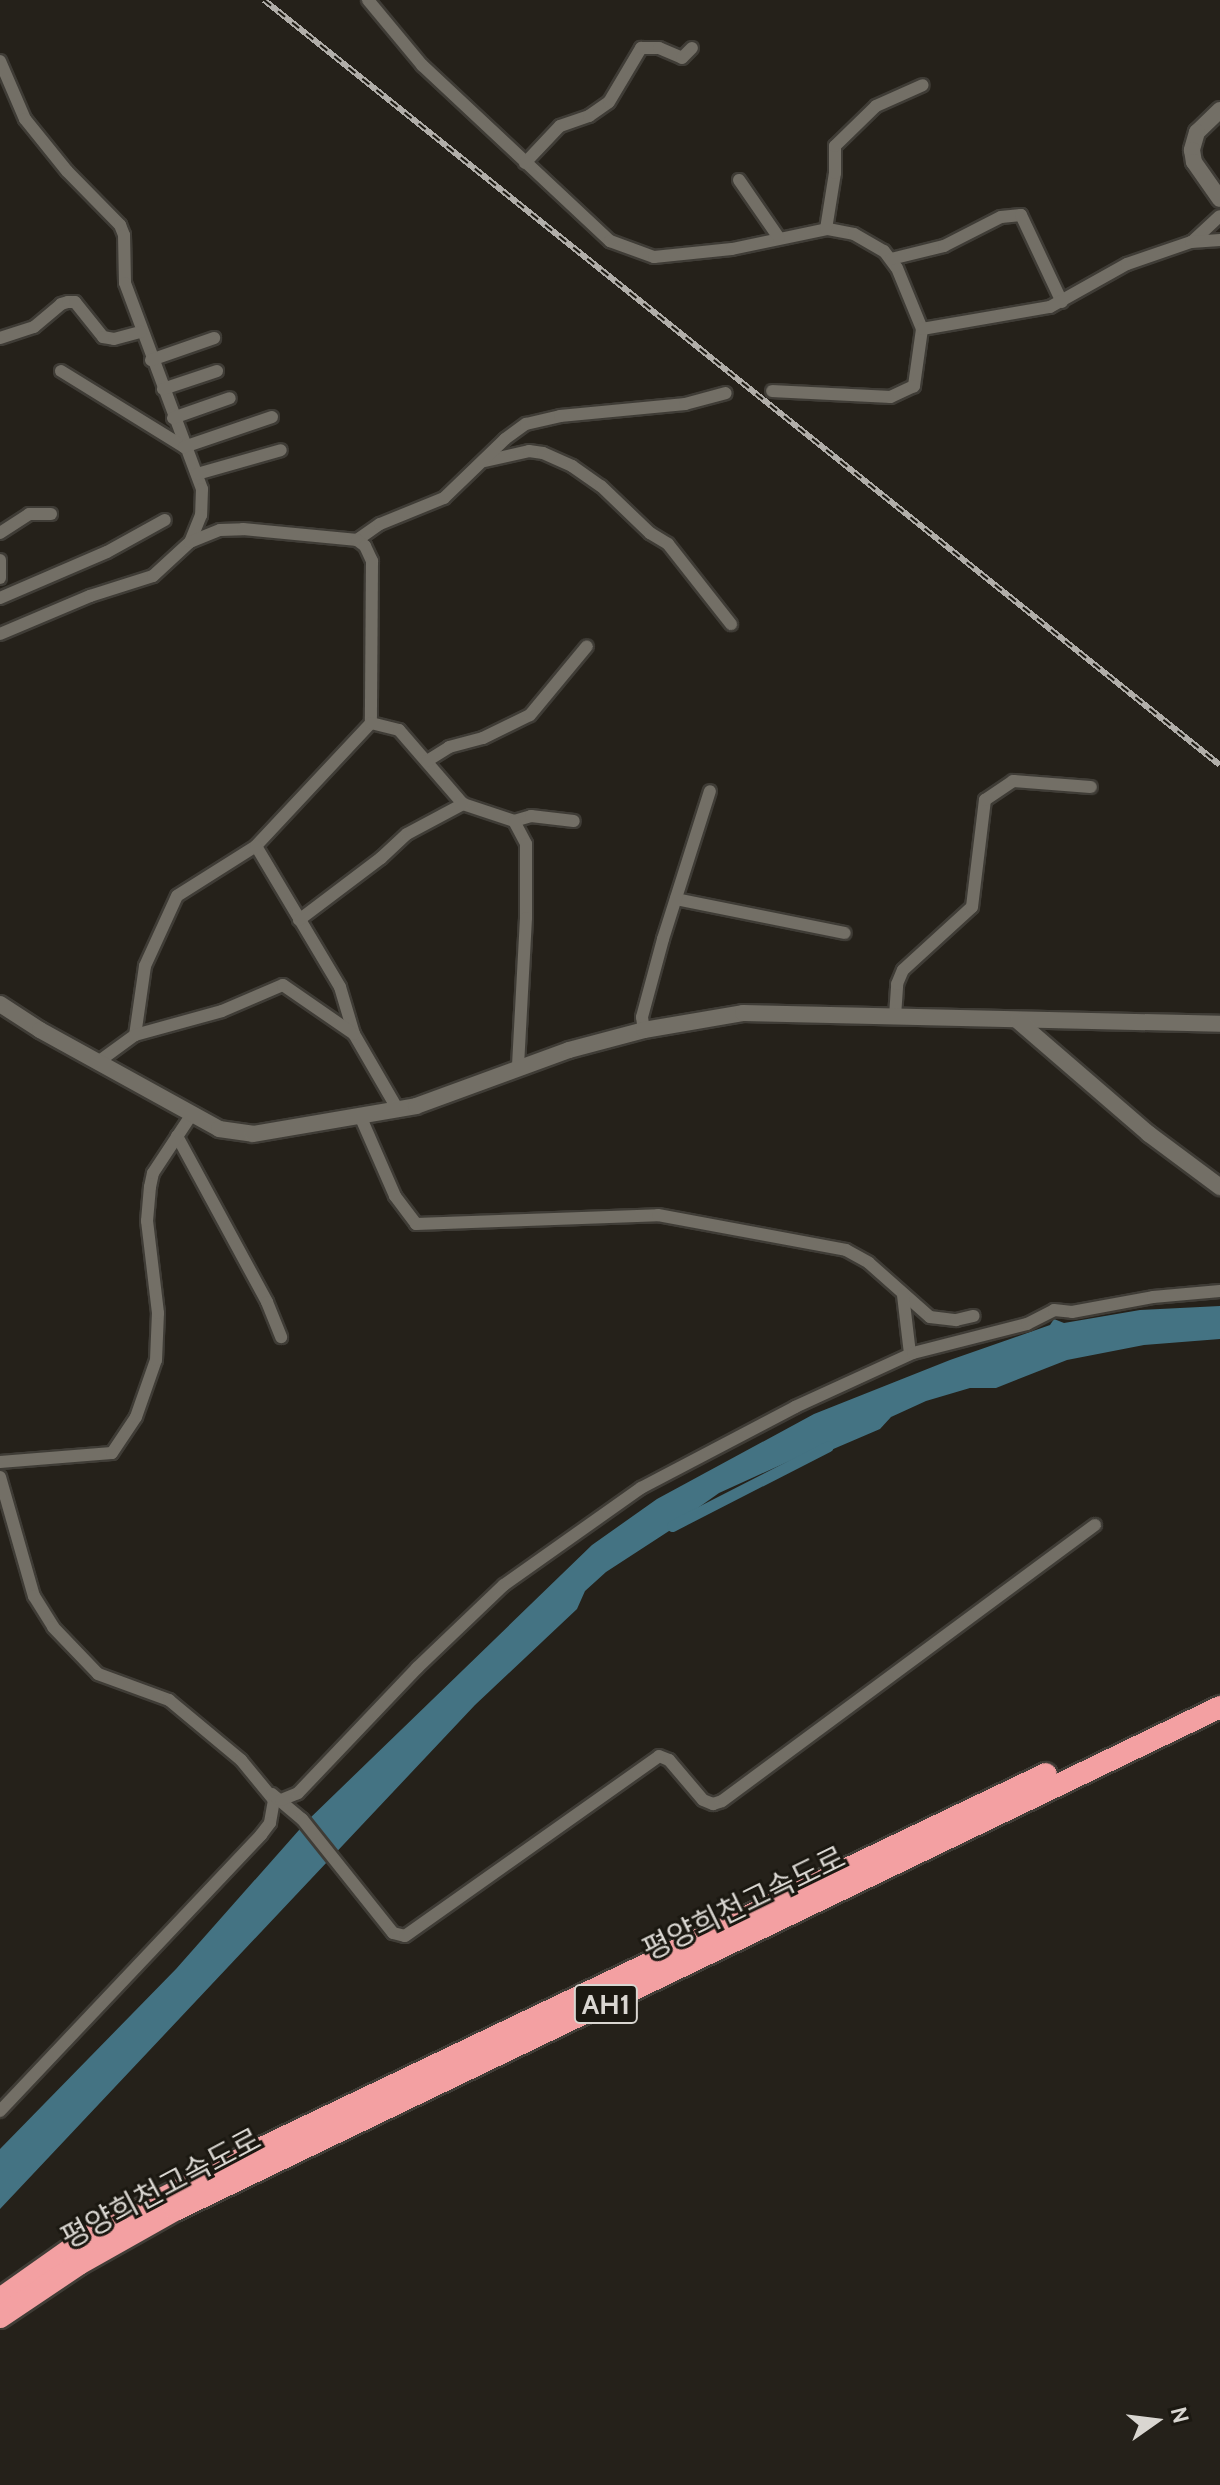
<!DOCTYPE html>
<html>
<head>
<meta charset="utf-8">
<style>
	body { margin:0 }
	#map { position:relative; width:1220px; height:2485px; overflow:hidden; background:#25211a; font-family:Cabin,"Noto Sans KR",sans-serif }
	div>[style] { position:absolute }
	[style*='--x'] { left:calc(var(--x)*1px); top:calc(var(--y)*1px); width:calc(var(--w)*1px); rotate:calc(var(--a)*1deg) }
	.water>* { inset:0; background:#447383 }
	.canal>* { height:11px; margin:-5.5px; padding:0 5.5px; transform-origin:5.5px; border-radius:5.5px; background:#447383 }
	.roads { filter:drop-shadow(2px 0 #3f3c36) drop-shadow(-2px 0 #3f3c36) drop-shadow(0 2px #3f3c36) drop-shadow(0 -2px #3f3c36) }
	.minor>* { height:12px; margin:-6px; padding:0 6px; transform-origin:6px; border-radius:6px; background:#736f66 }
	.tertiary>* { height:16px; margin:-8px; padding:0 8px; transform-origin:8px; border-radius:8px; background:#736f66 }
	.motorway>* { height:22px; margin:-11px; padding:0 11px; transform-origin:11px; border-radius:11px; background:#f3a0a2 }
	.rail>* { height:6px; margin-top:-3px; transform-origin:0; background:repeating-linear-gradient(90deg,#1b1811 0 9px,#b1aea9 0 18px); box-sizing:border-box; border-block:2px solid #b1aea9 }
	span { translate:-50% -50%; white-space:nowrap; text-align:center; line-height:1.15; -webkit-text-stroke:6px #1b1811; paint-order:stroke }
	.shield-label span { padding:2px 6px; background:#1b1811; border:2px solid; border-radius:6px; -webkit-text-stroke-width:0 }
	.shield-label { font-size:28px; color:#d9d6d1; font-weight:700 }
	.street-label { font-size:30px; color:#d9d6d1 }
	.north { position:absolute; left:1116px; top:2381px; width:80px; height:80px; -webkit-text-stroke:6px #1b1811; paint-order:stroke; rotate:76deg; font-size:22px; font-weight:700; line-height:32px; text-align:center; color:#d9d6d1 }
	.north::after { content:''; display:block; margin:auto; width:28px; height:36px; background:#d9d6d1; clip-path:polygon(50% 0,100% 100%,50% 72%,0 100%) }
</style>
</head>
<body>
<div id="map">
	<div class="water">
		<div style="clip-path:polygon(1220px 1306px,1220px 1339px,1144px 1345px,1067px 1360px,996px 1388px,970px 1388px,926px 1401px,891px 1417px,880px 1429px,831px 1450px,794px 1459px,719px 1493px,685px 1517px,676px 1530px,669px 1531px,606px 1572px,585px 1591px,577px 1609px,475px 1705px,0 2209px,0 2149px,176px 1969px,307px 1821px,592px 1545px,657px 1499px,814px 1414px,950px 1360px,1050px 1325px,1054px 1319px,1064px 1323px,1140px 1310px)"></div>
	</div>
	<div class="canal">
		<div style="--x:672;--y:1526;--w:175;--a:-27.1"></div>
	</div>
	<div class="roads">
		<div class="minor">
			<div style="--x:368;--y:0;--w:85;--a:50.3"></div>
			<div style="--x:422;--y:65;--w:258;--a:43.1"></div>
			<div style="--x:610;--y:241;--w:47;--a:20"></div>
			<div style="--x:654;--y:257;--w:78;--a:-5.9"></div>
			<div style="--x:732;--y:249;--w:98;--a:-11.8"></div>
			<div style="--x:828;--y:229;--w:26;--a:11"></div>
			<div style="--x:854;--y:234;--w:34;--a:30"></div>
			<div style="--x:884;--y:251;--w:21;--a:53"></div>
			<div style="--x:897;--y:268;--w:66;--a:67.7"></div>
			<div style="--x:922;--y:329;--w:58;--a:98"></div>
			<div style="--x:914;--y:386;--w:26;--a:155"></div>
			<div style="--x:890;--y:397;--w:118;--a:-177.1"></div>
			<div style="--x:0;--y:61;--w:63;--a:66.7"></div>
			<div style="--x:25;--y:119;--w:67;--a:51.1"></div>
			<div style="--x:67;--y:171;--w:76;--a:45.5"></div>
			<div style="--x:120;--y:225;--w:11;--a:68"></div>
			<div style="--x:124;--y:235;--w:48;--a:88.8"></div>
			<div style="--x:125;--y:283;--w:220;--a:69.5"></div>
			<div style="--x:202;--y:489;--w:26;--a:92"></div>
			<div style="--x:201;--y:515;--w:29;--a:112"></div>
			<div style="--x:525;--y:163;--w:51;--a:-46.6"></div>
			<div style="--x:560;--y:126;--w:31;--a:-19"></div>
			<div style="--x:589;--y:116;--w:24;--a:-35"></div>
			<div style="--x:609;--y:102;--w:63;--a:-59.3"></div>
			<div style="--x:641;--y:48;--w:18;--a:0"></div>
			<div style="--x:659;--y:48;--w:25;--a:23"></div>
			<div style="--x:682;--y:58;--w:14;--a:-45"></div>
			<div style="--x:739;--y:180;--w:70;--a:55.4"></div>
			<div style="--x:826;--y:229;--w:57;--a:-80.9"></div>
			<div style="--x:835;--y:173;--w:27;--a:-90"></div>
			<div style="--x:835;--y:146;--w:57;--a:-44.3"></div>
			<div style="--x:876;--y:106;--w:51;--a:-24.1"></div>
			<div style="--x:1194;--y:240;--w:35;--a:-43"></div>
			<div style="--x:891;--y:259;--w:55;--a:-13.8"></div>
			<div style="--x:944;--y:246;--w:64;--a:-27"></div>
			<div style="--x:1001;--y:217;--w:20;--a:-6"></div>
			<div style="--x:1021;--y:215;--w:96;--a:64.8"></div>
			<div style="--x:922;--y:329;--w:130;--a:-9.8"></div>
			<div style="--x:1050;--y:307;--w:88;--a:-29.2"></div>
			<div style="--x:1127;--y:264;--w:68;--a:-19"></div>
			<div style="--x:1191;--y:242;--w:29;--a:-4"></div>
			<div style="--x:0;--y:338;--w:36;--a:-18"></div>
			<div style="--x:34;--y:327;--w:35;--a:-40"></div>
			<div style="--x:61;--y:304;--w:7;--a:-16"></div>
			<div style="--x:68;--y:302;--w:7;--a:0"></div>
			<div style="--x:75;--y:302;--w:45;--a:51.3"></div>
			<div style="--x:103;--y:337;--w:11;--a:10"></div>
			<div style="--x:114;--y:339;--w:28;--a:-15"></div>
			<div style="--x:151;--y:360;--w:67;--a:-19.2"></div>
			<div style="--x:61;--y:371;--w:145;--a:31.7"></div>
			<div style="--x:184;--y:447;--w:93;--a:-18.8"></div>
			<div style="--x:163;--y:389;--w:57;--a:-18.4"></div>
			<div style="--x:173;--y:418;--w:60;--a:-19.3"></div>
			<div style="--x:485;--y:461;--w:45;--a:-12.8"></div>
			<div style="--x:529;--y:451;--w:14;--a:8"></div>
			<div style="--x:543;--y:453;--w:32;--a:24"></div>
			<div style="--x:572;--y:466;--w:35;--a:35"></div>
			<div style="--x:601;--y:486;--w:68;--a:43.8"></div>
			<div style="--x:650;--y:533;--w:21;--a:31"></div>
			<div style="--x:668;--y:544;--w:102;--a:51.8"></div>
			<div style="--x:197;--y:474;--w:87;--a:-15.9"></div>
			<div style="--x:0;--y:533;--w:35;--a:-33"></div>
			<div style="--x:29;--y:514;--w:22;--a:0"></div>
			<div style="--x:357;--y:540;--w:28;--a:-35"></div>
			<div style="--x:380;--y:524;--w:69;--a:-22.1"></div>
			<div style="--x:444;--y:498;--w:85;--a:-44"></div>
			<div style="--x:505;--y:439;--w:26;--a:-36"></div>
			<div style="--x:526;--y:424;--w:35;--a:-13"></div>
			<div style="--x:560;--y:416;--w:126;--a:-5.5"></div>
			<div style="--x:685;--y:404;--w:42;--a:-15"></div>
			<div style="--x:0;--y:560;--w:18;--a:90"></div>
			<div style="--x:0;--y:598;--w:116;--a:-23.3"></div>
			<div style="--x:107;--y:552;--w:66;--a:-28.9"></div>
			<div style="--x:0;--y:634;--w:98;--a:-22.9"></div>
			<div style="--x:90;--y:596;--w:66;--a:-17.6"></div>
			<div style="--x:153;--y:576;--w:50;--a:-42.6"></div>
			<div style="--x:190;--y:542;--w:32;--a:-22"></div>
			<div style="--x:220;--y:530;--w:23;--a:-2"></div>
			<div style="--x:243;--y:529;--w:115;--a:5.5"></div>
			<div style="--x:357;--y:540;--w:10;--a:37"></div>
			<div style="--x:365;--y:546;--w:17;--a:65"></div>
			<div style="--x:372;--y:561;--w:162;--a:90.4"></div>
			<div style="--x:371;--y:723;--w:168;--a:133.1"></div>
			<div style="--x:256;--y:846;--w:93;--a:147.7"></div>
			<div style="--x:177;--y:896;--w:77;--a:114.6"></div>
			<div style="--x:145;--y:966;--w:70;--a:98.2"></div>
			<div style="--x:135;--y:1035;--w:46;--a:143.9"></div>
			<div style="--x:371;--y:723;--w:29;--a:14"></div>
			<div style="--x:399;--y:730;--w:98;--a:49.1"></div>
			<div style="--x:463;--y:804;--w:54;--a:18.4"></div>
			<div style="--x:514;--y:821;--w:18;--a:-16"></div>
			<div style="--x:531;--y:816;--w:43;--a:6.6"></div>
			<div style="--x:427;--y:761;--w:26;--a:-32"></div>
			<div style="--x:449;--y:747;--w:35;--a:-15"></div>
			<div style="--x:483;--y:738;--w:52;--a:-26.1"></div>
			<div style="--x:530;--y:715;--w:89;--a:-50.4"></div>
			<div style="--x:514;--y:821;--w:26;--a:62"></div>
			<div style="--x:526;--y:844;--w:74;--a:90"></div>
			<div style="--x:526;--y:918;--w:150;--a:93.1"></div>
			<div style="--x:256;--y:846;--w:164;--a:59.2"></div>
			<div style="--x:340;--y:987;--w:49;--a:73.4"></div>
			<div style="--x:354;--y:1034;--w:88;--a:59.9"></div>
			<div style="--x:676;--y:899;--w:172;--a:11.4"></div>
			<div style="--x:299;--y:920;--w:103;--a:-37.1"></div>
			<div style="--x:381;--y:858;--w:35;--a:-43"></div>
			<div style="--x:407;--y:834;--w:64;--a:-28.2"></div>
			<div style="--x:895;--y:1016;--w:32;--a:-86"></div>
			<div style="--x:897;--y:984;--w:15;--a:-67"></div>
			<div style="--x:903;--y:970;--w:93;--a:-42.4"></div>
			<div style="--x:972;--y:907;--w:108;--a:-83.1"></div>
			<div style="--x:985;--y:800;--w:34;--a:-34"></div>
			<div style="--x:1013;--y:781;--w:78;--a:4.4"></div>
			<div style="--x:644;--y:1030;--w:13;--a:-99"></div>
			<div style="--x:642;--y:1017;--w:81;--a:-74.9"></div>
			<div style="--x:663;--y:939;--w:155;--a:-72.4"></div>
			<div style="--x:135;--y:1035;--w:90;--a:-15.4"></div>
			<div style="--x:222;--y:1011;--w:66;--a:-23.1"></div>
			<div style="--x:283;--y:985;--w:86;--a:34.6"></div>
			<div style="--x:361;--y:1118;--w:85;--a:66.4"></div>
			<div style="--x:395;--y:1196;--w:35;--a:53"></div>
			<div style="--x:416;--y:1224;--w:242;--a:-2.1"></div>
			<div style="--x:658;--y:1215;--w:191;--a:10.5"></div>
			<div style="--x:846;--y:1250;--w:26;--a:29"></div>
			<div style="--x:869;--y:1263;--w:81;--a:41.5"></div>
			<div style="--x:930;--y:1317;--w:26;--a:7"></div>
			<div style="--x:956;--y:1320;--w:18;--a:-13"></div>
			<div style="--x:177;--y:1136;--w:189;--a:61.5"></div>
			<div style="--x:267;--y:1302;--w:38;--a:68"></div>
			<div style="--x:903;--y:1295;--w:59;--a:83.2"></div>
			<div style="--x:0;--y:1462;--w:112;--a:-4.6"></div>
			<div style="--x:112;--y:1453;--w:43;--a:-56.3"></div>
			<div style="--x:136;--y:1417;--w:60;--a:-70.7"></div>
			<div style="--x:156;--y:1360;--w:47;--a:-87.6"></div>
			<div style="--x:158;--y:1313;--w:93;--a:-96.8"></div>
			<div style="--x:147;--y:1221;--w:34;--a:-85"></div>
			<div style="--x:150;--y:1187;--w:14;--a:-78"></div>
			<div style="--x:153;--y:1173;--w:71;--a:-56.5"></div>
			<div style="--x:0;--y:1477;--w:124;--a:74.1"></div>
			<div style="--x:34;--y:1596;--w:36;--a:58"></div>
			<div style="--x:53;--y:1627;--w:65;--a:46.2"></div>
			<div style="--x:98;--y:1674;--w:76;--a:20.1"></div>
			<div style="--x:169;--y:1700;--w:94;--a:39.8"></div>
			<div style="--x:241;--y:1760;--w:52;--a:50.5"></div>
			<div style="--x:274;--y:1800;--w:23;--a:100"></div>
			<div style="--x:270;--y:1823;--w:15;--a:127"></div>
			<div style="--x:261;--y:1835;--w:380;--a:133.4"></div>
			<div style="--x:272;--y:1794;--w:39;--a:40"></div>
			<div style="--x:302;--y:1819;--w:146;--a:51.4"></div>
			<div style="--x:393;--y:1933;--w:12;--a:14"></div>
			<div style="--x:405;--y:1936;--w:311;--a:-35.3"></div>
			<div style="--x:659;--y:1756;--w:11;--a:22"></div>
			<div style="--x:669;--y:1760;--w:52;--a:49.6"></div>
			<div style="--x:703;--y:1800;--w:11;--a:22"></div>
			<div style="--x:713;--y:1804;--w:9;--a:-18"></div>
			<div style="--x:722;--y:1801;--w:464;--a:-36.5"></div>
			<div style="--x:281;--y:1800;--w:18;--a:-22"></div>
			<div style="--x:298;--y:1793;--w:173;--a:-46.4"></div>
			<div style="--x:417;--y:1668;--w:120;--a:-43.7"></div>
			<div style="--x:504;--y:1585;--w:168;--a:-35.3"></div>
			<div style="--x:641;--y:1488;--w:174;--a:-27.7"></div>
			<div style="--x:795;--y:1407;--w:130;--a:-24.6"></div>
			<div style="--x:913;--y:1353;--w:118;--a:-14.3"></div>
			<div style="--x:1027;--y:1324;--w:30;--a:-27"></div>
			<div style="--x:1054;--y:1310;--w:18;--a:6"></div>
			<div style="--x:1072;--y:1312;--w:82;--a:-10.5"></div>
			<div style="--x:1153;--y:1297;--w:67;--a:-5.1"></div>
		</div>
		<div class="tertiary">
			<div style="--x:1220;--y:110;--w:32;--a:136"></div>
			<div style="--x:1197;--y:132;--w:19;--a:106"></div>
			<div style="--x:1192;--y:150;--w:12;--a:81"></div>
			<div style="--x:1194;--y:162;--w:45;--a:54.9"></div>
			<div style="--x:0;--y:1004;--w:48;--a:33"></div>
			<div style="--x:40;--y:1030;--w:205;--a:28.9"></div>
			<div style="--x:219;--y:1129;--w:34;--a:8"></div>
			<div style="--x:253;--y:1134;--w:165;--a:-9.7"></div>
			<div style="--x:416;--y:1106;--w:163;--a:-20.1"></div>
			<div style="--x:569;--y:1050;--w:78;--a:-14.9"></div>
			<div style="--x:644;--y:1030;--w:100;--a:-9.7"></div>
			<div style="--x:743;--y:1013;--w:477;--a:1.3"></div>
			<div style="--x:1018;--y:1021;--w:173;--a:40.8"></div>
			<div style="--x:1149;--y:1134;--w:89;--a:36.7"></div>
		</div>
		<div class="motorway">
			<div style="--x:0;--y:2299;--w:113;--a:-35.2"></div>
			<div style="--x:92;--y:2234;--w:193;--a:-26.8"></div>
			<div style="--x:264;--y:2147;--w:866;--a:-25.5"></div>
			<div style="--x:0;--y:2317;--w:95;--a:-33.9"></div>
			<div style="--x:79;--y:2264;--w:110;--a:-29.4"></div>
			<div style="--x:175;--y:2210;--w:1160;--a:-25.7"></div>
		</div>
	</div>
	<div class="rail">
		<div style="--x:264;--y:0;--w:1224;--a:38.67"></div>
	</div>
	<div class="shield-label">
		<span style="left:606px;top:2004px">AH1</span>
	</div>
	<div class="street-label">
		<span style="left:744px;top:1904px;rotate:-26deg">평양희천고속도로</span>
		<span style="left:161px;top:2189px;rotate:-28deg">평양희천고속도로</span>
	</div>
	<div class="north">N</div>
</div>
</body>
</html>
